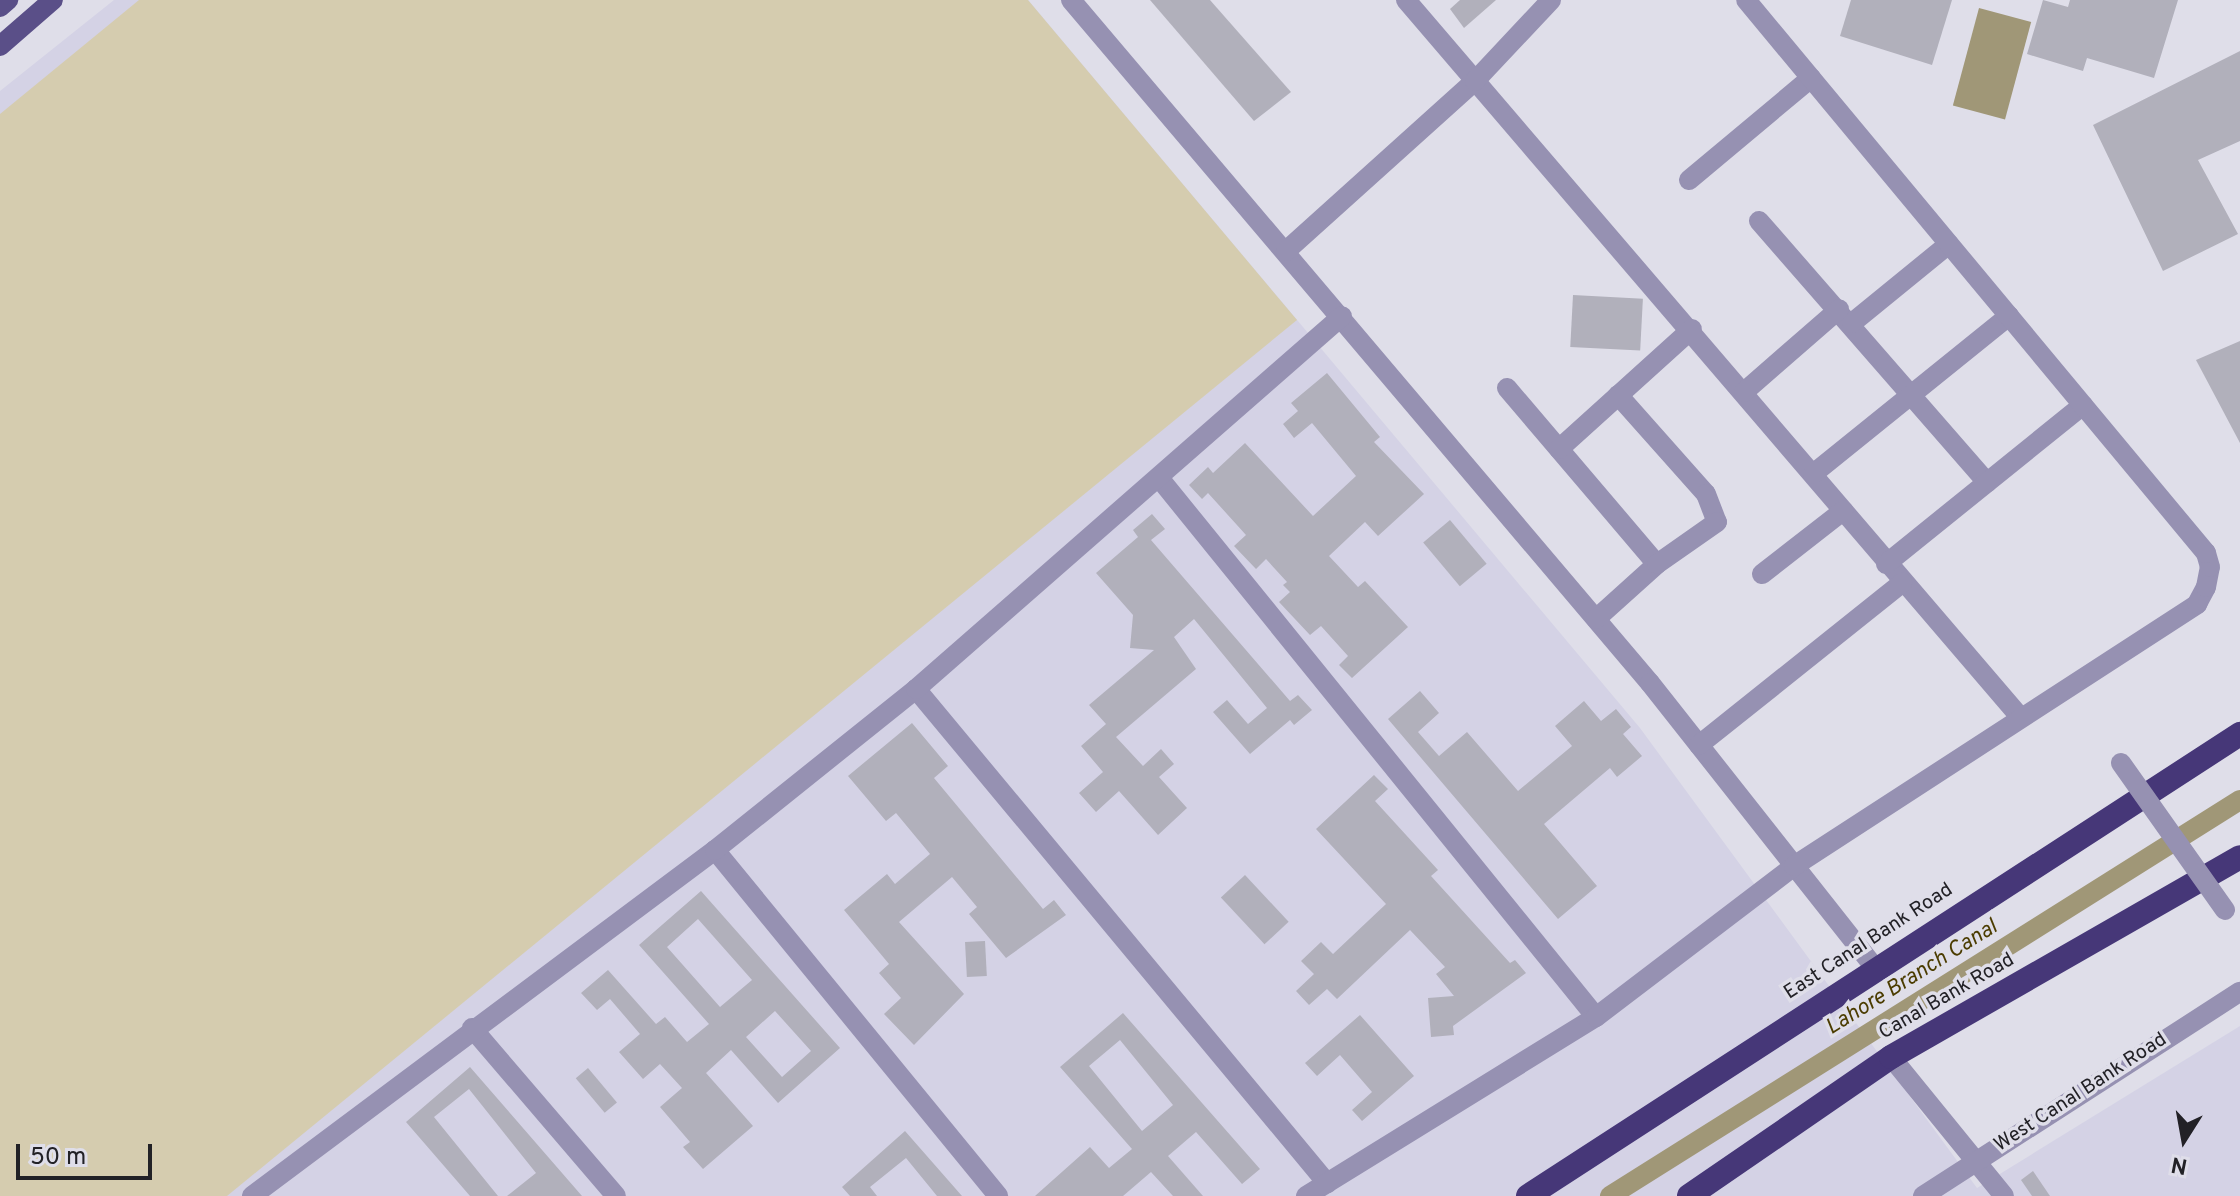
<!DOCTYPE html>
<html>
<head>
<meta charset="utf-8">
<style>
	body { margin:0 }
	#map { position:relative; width:2240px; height:1196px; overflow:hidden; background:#dfdee9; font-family:Overpass,sans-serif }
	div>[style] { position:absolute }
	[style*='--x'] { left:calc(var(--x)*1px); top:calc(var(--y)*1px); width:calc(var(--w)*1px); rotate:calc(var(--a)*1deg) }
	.built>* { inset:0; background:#d4d2e5 }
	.green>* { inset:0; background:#d5ccaf }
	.water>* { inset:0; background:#a09777; transform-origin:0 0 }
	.canal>* { height:20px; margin:-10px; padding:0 10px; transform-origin:10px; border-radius:10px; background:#a09777 }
	.building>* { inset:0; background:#b1b0bb; transform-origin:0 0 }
	.minor>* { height:20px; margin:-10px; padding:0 10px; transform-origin:10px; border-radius:10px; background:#9691b2 }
	.major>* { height:20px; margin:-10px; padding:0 10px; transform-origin:10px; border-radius:10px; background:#5a4f88 }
	.highway>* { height:24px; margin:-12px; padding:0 12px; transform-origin:12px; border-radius:12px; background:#463778 }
	.minor-bridge>* { height:20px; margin:-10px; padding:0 10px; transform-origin:10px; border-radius:10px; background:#9691b2 }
	span { translate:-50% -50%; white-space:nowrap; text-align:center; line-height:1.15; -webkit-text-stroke:7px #dfdee9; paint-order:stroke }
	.street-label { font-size:20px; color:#222126 }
	.water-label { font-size:22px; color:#4b3c00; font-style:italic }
	.north { position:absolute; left:2144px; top:1100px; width:80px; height:80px; -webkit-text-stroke:6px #dfdee9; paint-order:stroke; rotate:191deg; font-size:22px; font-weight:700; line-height:32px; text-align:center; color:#222126 }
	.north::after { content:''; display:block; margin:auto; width:28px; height:36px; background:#222126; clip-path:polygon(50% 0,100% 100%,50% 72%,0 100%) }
	.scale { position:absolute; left:16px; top:1144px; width:136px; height:36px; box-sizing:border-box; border:4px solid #222126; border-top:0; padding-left:10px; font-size:24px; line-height:28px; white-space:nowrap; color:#222126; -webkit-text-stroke:6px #dfdee9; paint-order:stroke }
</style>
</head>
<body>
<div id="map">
	<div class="built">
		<div style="clip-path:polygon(114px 0,1028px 0,1640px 728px,1977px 1188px,2240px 1026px,2240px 1196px,0 1196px,0 91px)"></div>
	</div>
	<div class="green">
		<div style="clip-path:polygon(139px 0,1028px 0,1297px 320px,227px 1196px,0 1196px,0 114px)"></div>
	</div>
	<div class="water">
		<div style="left:1979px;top:8px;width:54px;height:101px;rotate:15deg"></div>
	</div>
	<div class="canal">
		<div style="--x:1610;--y:1196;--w:744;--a:-32.15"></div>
	</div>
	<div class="building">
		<div style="clip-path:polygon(1150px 0,1210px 0,1291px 92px,1254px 121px)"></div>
		<div style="clip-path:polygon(1460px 0,1496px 0,1464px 28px,1450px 9px)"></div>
		<div style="clip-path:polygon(1851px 0,1952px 0,1932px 65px,1840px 36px)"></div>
		<div style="clip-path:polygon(2043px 0,2068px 7px,2070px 0,2178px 0,2154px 78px,2087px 58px,2083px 71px,2027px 54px)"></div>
		<div style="clip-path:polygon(2240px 51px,2240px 141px,2198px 160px,2238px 234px,2163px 271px,2093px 125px)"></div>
		<div style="left:1573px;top:295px;width:70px;height:52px;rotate:3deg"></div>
		<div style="clip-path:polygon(2240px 341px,2240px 443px,2196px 360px)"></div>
		<div style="clip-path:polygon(1327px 373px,1380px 437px,1374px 442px,1424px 494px,1378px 536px,1365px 522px,1329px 556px,1358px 587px,1365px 581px,1408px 627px,1352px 678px,1339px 665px,1348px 656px,1321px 626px,1310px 635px,1279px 602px,1290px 592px,1283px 585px,1287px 582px,1266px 559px,1256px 569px,1234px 546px,1246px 535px,1208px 493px,1202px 499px,1189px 485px,1208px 467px,1213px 473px,1245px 443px,1313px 516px,1356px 476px,1312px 423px,1294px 438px,1283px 424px,1298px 411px,1291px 403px)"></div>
		<div style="clip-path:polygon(1152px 514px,1165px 529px,1151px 540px,1290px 701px,1298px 695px,1312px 710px,1294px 725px,1290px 720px,1250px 754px,1213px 712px,1227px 700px,1248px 724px,1267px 708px,1194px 619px,1174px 637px,1196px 669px,1116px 737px,1143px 766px,1161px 749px,1174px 764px,1159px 777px,1187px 808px,1158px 835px,1119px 791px,1096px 812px,1079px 793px,1103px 772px,1081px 746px,1106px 724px,1089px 705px,1154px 650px,1130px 648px,1133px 615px,1096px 573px,1138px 537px,1133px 530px)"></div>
		<div style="left:1450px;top:520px;width:57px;height:35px;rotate:50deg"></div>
		<div style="clip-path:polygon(1420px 691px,1439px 713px,1418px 732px,1439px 756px,1467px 732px,1518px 791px,1572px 746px,1555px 726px,1584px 701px,1601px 721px,1616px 709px,1631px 727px,1623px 734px,1642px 756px,1617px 777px,1610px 768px,1544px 824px,1597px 886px,1558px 919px,1388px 719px)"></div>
		<div style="clip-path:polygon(912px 723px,948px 766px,934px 778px,1043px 909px,1054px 900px,1066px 915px,1006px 958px,969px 914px,977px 907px,952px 877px,899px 922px,964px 994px,914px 1045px,884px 1014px,901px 998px,879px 973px,889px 964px,844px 910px,887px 874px,895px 884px,930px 854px,896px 813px,886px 821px,848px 776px)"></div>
		<div style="clip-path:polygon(1374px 775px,1388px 789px,1375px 801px,1438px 870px,1431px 876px,1510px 963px,1515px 960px,1526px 973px,1453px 1026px,1454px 1035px,1431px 1037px,1428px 998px,1454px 996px,1436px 974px,1445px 967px,1410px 930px,1337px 999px,1327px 989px,1309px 1005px,1296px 991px,1314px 974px,1301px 961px,1321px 942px,1333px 954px,1386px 904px,1316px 829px)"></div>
		<div style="left:1245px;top:875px;width:64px;height:33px;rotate:47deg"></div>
		<div style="clip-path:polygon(evenodd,701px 891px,840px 1048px,778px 1103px,731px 1050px,706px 1073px,753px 1126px,703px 1169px,683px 1147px,690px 1142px,660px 1107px,682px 1088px,660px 1064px,643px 1079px,619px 1052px,640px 1034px,610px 999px,597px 1010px,581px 993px,608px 970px,656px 1024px,665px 1017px,687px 1042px,709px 1024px,639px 945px,701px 891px,698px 919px,752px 980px,720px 1007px,667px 947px,698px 919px,701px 891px,775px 1011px,811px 1051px,782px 1077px,746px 1037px,775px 1011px)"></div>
		<div style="left:985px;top:941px;width:35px;height:20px;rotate:87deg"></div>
		<div style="clip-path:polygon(evenodd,1123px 1013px,1260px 1169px,1242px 1184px,1196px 1132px,1168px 1156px,1203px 1196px,1173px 1196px,1151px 1172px,1123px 1196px,1035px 1196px,1090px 1147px,1109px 1168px,1132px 1149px,1060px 1067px,1123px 1013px,1120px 1040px,1173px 1105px,1142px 1131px,1089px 1066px,1120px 1040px)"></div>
		<div style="clip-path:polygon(1360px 1015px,1414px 1076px,1362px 1121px,1352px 1110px,1372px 1092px,1340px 1055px,1317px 1076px,1305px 1063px)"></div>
		<div style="clip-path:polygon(470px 1067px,582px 1196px,507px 1196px,536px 1173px,469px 1089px,434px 1117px,498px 1196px,470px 1196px,406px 1122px)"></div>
		<div style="left:588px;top:1068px;width:45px;height:16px;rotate:50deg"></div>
		<div style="clip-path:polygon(905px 1131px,962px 1196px,937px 1196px,906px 1158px,870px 1187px,877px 1196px,850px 1196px,842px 1187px)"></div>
		<div style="clip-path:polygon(2033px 1171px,2050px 1196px,2032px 1196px,2021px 1180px)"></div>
	</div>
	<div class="minor">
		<div style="--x:1071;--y:0;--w:895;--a:49.71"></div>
		<div style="--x:1650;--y:683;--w:362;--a:51.7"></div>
		<div style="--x:1406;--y:0;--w:945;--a:49.42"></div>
		<div style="--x:1689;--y:180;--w:159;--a:-39.9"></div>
		<div style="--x:1759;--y:221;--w:347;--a:48.9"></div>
		<div style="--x:1286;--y:251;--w:254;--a:-42"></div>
		<div style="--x:1475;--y:81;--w:111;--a:-46.8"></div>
		<div style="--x:1852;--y:323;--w:125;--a:-39.2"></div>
		<div style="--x:1507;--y:388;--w:231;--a:49.6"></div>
		<div style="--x:1657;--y:564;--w:82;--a:138"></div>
		<div style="--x:1744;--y:392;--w:126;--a:-41.1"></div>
		<div style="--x:1618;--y:395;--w:132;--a:48.4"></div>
		<div style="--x:1706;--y:494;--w:30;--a:69"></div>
		<div style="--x:1717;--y:522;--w:73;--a:145"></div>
		<div style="--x:1559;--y:449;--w:179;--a:-42.1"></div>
		<div style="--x:1813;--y:474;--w:252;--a:-38.9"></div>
		<div style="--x:1160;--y:479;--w:692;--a:50.98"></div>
		<div style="--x:1886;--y:564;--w:253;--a:-38.9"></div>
		<div style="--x:1762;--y:574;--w:103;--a:-37.9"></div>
		<div style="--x:916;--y:689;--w:643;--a:50.24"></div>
		<div style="--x:1699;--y:745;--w:260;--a:-38.6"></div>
		<div style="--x:715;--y:850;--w:447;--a:50.7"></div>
		<div style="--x:472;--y:1028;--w:221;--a:49.4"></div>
		<div style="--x:1891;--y:1057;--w:179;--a:50.9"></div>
		<div style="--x:252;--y:1196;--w:578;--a:-36.77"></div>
		<div style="--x:715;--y:850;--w:258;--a:-38.7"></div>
		<div style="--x:916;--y:689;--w:566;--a:-41.2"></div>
		<div style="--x:1306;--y:1196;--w:341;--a:-31.7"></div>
		<div style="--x:1596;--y:1017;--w:249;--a:-37.3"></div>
		<div style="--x:1794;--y:866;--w:481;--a:-33"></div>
		<div style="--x:2197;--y:604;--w:19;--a:-62"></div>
		<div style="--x:2206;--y:587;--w:20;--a:-79"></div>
		<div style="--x:2210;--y:567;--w:15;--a:-106"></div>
		<div style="--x:2206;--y:553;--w:719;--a:-129.75"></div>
		<div style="--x:1923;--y:1196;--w:377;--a:-32.8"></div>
	</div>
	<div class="major">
		<div style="--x:0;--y:7;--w:11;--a:-41"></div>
		<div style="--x:0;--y:46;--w:70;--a:-41"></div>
	</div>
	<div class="highway">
		<div style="--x:1528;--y:1196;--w:849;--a:-32.98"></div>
		<div style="--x:1689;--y:1196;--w:245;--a:-34.5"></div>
		<div style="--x:1891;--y:1057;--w:402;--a:-29.8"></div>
	</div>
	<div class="minor-bridge">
		<div style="--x:2121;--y:763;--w:180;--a:54.7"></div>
	</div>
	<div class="street-label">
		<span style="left:1869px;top:942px;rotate:-33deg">East Canal Bank Road</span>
		<span style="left:1947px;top:997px;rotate:-30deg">Canal Bank Road</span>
		<span style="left:2081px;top:1093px;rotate:-33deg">West Canal Bank Road</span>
	</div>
	<div class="water-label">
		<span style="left:1912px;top:978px;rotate:-32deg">Lahore Branch Canal</span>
	</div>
	<div class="north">N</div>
	<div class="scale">50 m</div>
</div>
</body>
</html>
